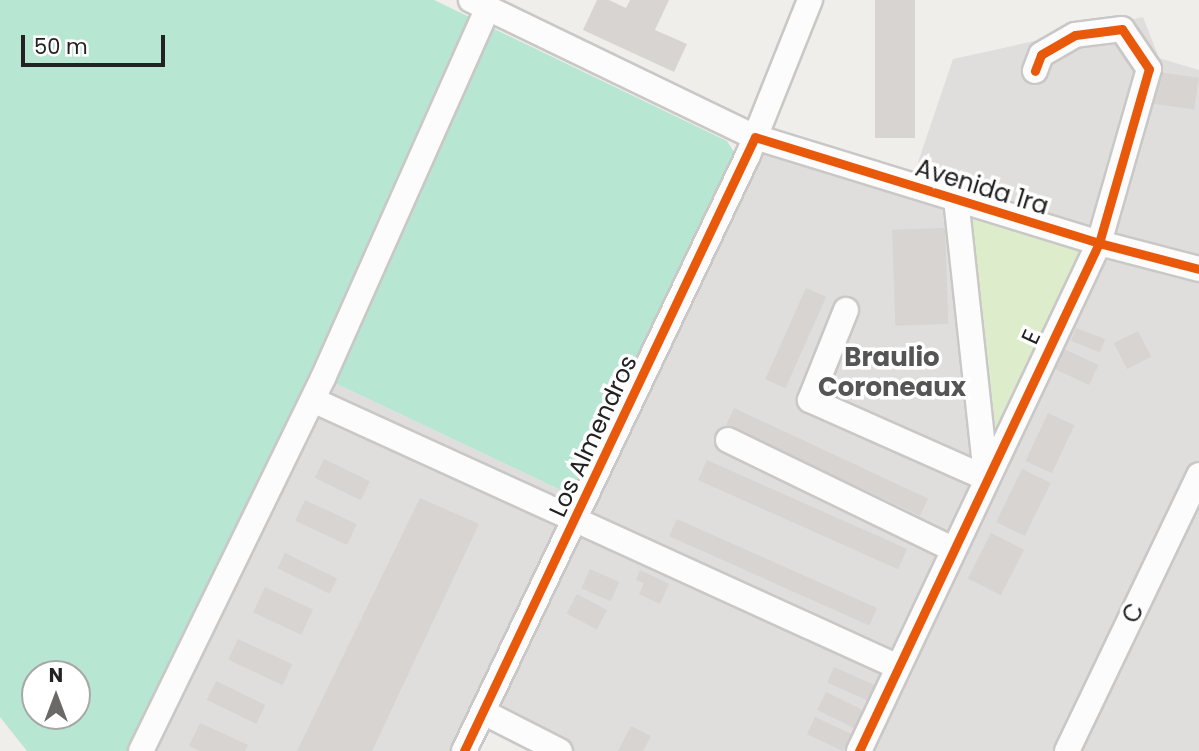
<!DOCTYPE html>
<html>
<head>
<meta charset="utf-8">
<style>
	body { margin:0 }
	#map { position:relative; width:1199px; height:751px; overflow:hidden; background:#f0eeeb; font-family:Poppins,sans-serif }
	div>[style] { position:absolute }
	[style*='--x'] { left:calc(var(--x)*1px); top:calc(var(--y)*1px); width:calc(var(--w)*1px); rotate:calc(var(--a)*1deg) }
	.residential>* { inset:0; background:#dfdedc }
	.grass>* { inset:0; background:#ddeccb }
	.pitch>* { inset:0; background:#b7e6d2 }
	.building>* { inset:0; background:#d7d4d2; transform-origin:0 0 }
	.roads { filter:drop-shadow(2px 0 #c9c8c7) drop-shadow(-2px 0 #c9c8c7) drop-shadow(0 2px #c9c8c7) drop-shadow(0 -2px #c9c8c7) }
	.minor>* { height:24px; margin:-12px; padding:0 12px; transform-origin:12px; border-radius:12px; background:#fdfcfc }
	.cycleway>* { height:9px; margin:-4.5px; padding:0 4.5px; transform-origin:4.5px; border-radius:4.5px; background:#e8590c }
	span { translate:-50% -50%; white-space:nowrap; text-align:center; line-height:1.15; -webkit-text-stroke:7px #fff; paint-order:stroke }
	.street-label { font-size:24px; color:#222 }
	.neighbourhood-label { font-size:26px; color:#555; font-weight:700 }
	.north { position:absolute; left:21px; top:660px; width:70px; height:70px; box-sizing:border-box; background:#fff; border:2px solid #a7a7a7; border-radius:50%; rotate:0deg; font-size:19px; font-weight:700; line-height:28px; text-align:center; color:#222 }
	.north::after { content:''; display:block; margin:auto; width:24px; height:32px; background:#6a6968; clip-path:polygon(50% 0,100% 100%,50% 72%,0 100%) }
	.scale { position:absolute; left:21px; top:35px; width:144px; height:32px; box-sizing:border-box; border:4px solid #222; border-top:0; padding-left:9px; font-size:21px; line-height:24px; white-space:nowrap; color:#222; -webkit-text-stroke:5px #fff; paint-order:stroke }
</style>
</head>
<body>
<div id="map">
	<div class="residential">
		<div style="clip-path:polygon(1143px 17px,1159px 58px,1199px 70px,1199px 751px,540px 751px,491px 726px,479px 751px,128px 751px,318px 375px,571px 495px,748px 123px,914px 174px,953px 59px)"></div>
	</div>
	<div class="grass">
		<div style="clip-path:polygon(970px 212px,1081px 253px,996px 432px)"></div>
	</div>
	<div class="pitch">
		<div style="clip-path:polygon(evenodd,0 0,434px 0,727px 141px,734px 152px,571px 495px,318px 375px,128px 751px,27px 751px,0 717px,0 0,35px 674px,77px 674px,77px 716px,35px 716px,35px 674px)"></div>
	</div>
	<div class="building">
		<div style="clip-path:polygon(597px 0,609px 0,626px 8px,630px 0,669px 0,655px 30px,687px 44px,674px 72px,583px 30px)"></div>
		<div style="left:875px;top:0;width:40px;height:138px"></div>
		<div style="left:1157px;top:72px;width:42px;height:32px;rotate:8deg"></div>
		<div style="left:945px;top:228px;width:96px;height:53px;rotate:88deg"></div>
		<div style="left:806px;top:288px;width:22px;height:100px;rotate:24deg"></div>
		<div style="left:1076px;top:328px;width:31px;height:14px;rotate:21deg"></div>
		<div style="left:1138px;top:331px;width:29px;height:27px;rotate:63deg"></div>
		<div style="left:1064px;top:349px;width:38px;height:22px;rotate:25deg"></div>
		<div style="left:734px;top:408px;width:214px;height:19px;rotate:25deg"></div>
		<div style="left:1048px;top:413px;width:29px;height:53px;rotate:25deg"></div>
		<div style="left:324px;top:459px;width:51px;height:21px;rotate:26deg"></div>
		<div style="left:707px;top:460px;width:219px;height:22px;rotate:24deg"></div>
		<div style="left:1022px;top:469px;width:32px;height:59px;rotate:26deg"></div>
		<div style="clip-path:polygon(420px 498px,479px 524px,372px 751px,297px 751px)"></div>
		<div style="left:305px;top:500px;width:57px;height:23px;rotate:25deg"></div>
		<div style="left:677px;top:519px;width:219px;height:19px;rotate:24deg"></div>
		<div style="left:991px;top:533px;width:37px;height:51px;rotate:27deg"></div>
		<div style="left:285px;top:553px;width:58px;height:17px;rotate:26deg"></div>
		<div style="left:590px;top:569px;width:32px;height:21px;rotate:24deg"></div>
		<div style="clip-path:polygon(640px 570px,669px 584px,660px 604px,639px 594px,644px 583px,636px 580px)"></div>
		<div style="left:265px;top:587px;width:53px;height:28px;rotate:25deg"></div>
		<div style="left:577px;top:594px;width:34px;height:22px;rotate:28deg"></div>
		<div style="left:238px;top:639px;width:60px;height:23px;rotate:25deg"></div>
		<div style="left:834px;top:667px;width:45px;height:17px;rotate:24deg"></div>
		<div style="left:216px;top:681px;width:55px;height:21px;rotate:26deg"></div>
		<div style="left:826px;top:692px;width:46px;height:20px;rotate:26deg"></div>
		<div style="left:815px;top:717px;width:40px;height:19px;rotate:25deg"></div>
		<div style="clip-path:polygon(200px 723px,248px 745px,245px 751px,200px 751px,189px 746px)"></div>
		<div style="clip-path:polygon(631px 726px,651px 736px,643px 751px,618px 751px)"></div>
	</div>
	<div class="roads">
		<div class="minor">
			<div style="--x:471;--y:0;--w:315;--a:25.8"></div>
			<div style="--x:755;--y:137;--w:360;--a:17.1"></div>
			<div style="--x:1099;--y:243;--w:103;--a:14.6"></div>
			<div style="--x:956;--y:199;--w:280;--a:83.8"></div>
			<div style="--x:846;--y:310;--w:97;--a:111.8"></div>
			<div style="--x:810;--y:400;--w:193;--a:23.9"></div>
			<div style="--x:313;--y:400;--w:643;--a:24.53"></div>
			<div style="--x:728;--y:440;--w:249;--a:25.9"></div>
			<div style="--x:483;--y:712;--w:86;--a:26.9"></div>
			<div style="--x:141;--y:751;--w:415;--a:-64"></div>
			<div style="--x:323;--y:378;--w:405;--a:-66"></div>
			<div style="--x:464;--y:751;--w:660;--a:-64.52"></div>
			<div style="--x:748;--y:155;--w:167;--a:-68.2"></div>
			<div style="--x:859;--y:751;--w:562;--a:-64.71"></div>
			<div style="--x:1099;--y:243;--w:181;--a:-74"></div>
			<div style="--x:1149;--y:69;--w:48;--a:-124"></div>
			<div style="--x:1122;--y:29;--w:47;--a:172.7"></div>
			<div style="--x:1075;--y:35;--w:39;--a:150"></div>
			<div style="--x:1041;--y:55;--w:17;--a:111"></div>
			<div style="--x:1067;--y:751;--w:306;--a:-64.4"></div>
		</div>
	</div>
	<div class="cycleway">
		<div style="--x:464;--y:751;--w:679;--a:-64.64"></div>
		<div style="--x:755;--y:137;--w:360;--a:17.1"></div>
		<div style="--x:1099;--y:243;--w:103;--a:14.6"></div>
		<div style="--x:859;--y:751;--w:562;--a:-64.71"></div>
		<div style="--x:1099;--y:243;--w:181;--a:-74"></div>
		<div style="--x:1149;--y:69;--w:48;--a:-124"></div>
		<div style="--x:1122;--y:29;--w:47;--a:172.7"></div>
		<div style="--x:1075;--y:35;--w:39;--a:150"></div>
		<div style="--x:1041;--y:55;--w:17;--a:111"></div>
	</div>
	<div class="street-label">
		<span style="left:982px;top:187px;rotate:17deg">Avenida 1ra</span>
		<span style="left:1031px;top:337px;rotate:-65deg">E</span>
		<span style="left:593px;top:436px;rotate:-65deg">Los Almendros</span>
		<span style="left:1133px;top:613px;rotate:-64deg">C</span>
	</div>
	<div class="neighbourhood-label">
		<span style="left:892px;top:373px">Braulio<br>Coroneaux</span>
	</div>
	<div class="north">N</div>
	<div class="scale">50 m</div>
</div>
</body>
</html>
